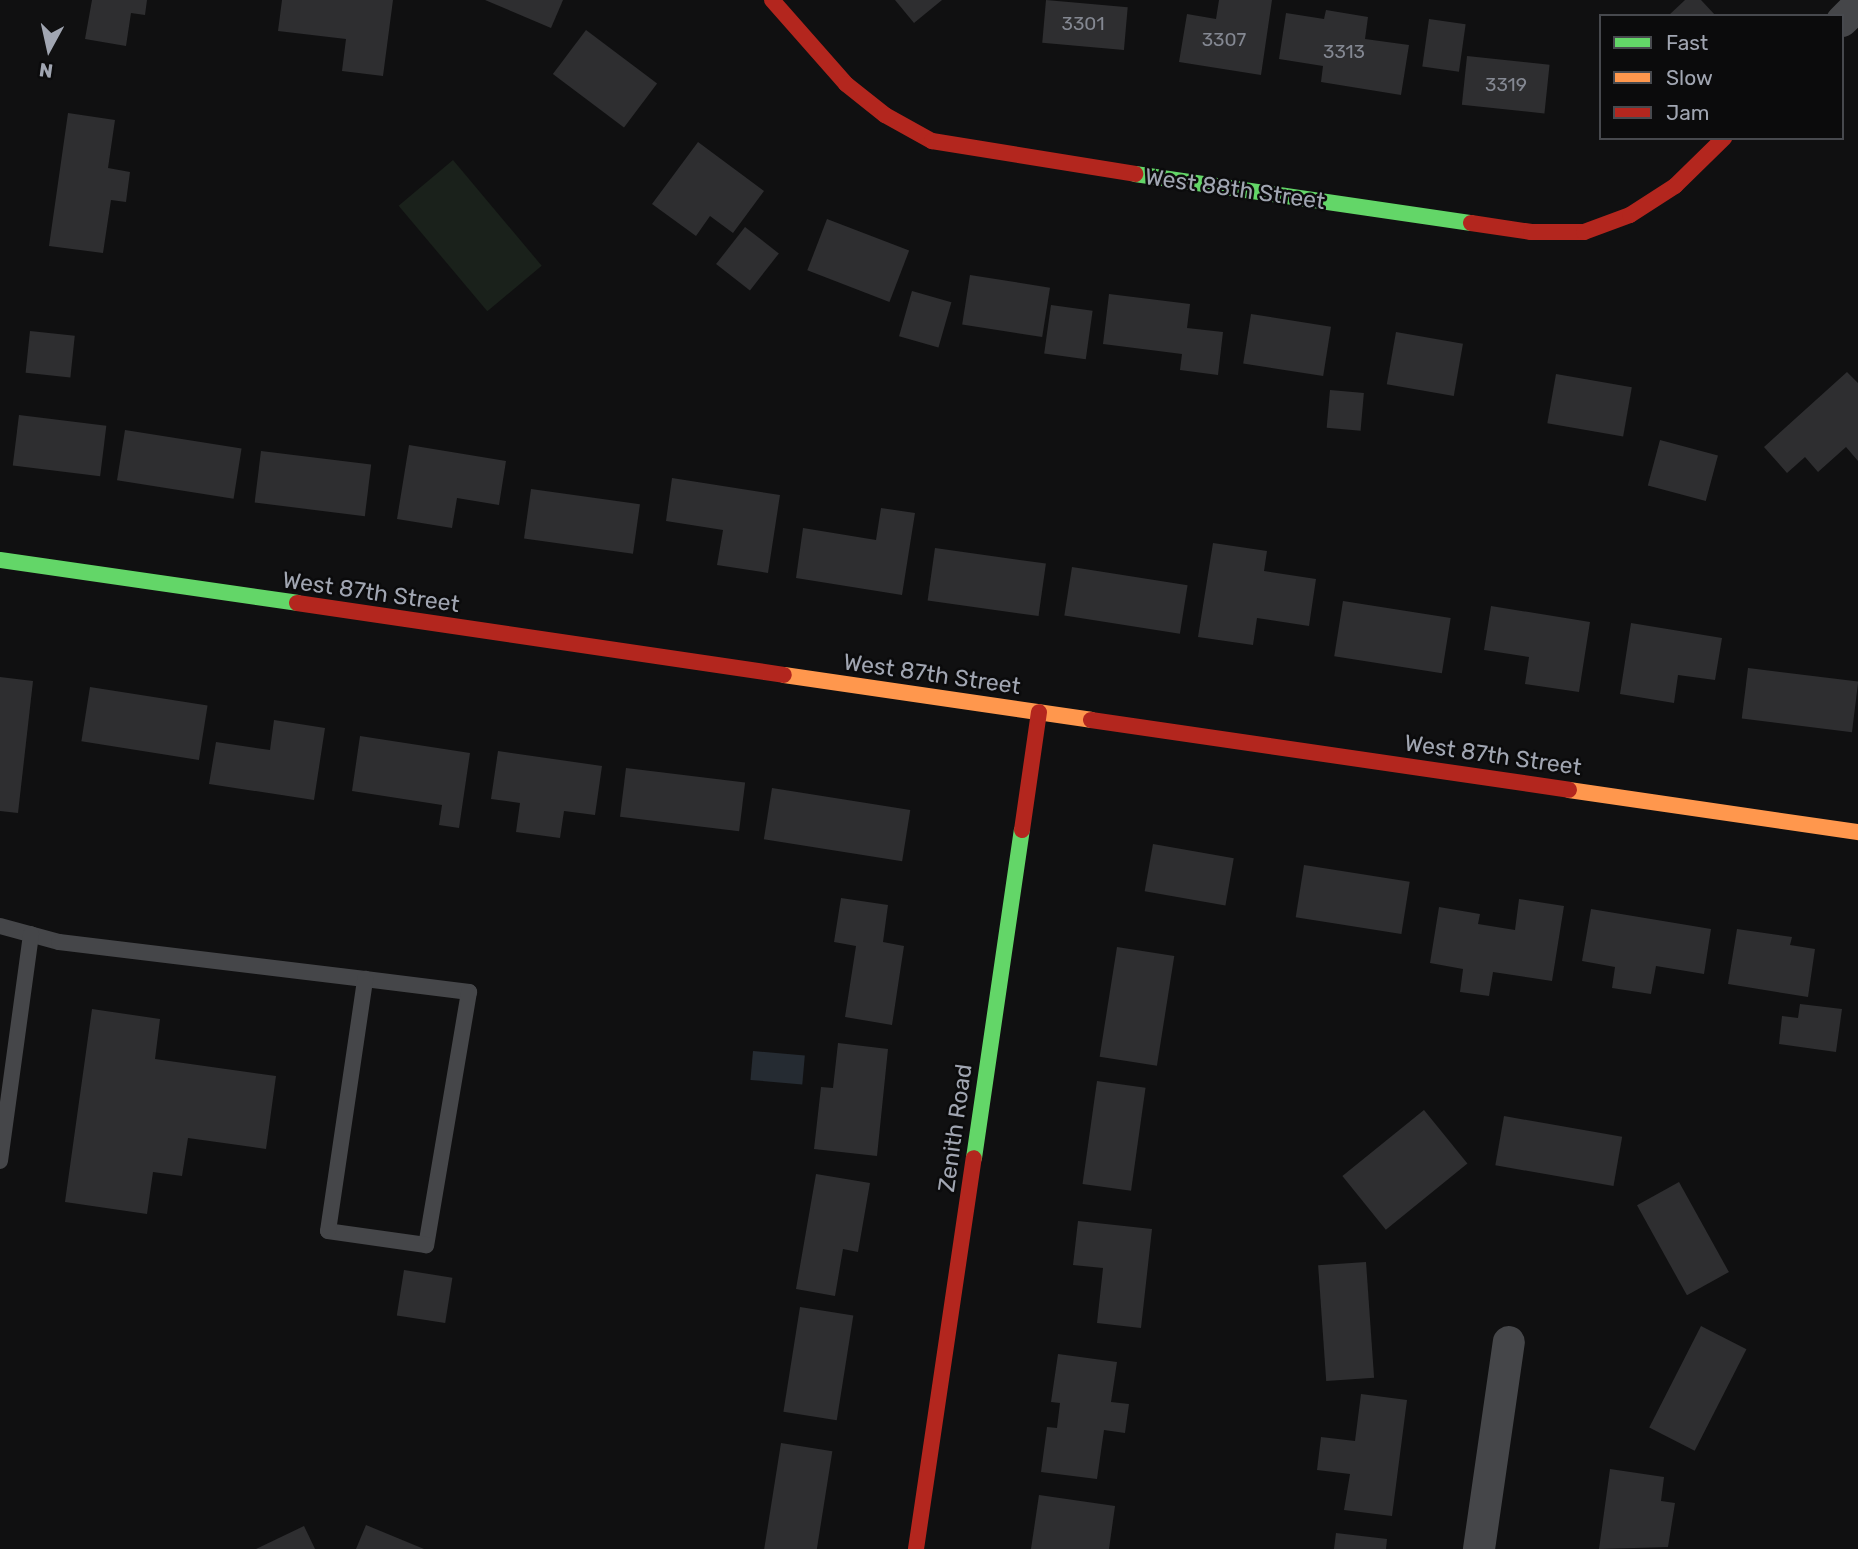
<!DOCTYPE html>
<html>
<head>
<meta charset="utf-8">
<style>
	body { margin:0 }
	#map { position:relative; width:1858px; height:1549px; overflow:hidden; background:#101011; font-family:Rubik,sans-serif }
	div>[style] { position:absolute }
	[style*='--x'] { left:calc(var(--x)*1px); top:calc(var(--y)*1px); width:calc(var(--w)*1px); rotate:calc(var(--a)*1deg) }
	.green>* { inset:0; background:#1a211b; transform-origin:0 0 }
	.water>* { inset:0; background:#252b32; transform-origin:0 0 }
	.building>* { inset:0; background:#2e2e30; transform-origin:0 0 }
	.lane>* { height:16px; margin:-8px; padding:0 8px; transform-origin:8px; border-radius:8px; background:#454649 }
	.street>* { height:32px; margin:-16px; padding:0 16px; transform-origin:16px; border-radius:16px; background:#454649 }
	.fast>* { height:16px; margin:-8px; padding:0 8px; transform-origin:8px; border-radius:8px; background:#63d668 }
	.slow>* { height:16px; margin:-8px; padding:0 8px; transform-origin:8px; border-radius:8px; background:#ff974d }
	.jam>* { height:16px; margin:-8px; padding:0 8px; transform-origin:8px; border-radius:8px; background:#b3261e }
	span { translate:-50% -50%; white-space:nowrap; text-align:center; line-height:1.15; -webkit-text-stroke:5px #0b0b0c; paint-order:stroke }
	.number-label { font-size:19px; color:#848892 }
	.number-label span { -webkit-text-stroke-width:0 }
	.street-label { font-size:23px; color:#a1a6b2 }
	.legend { position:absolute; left:1599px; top:14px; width:245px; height:126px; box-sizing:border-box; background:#0b0b0c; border:2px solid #47494e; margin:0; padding:9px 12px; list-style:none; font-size:21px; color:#a1a6b2 }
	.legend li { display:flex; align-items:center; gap:14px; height:35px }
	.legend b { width:35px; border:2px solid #47494e }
	.north { position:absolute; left:14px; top:14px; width:70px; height:70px; -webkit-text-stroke:5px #0b0b0c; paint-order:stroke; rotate:188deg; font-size:19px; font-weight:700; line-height:28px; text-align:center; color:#a1a6b2 }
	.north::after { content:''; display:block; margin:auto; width:24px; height:32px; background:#a1a6b2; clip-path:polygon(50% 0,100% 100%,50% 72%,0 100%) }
</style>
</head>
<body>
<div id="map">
	<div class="green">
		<div style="left:453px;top:160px;width:138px;height:71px;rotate:50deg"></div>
	</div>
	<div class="water">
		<div style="left:753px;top:1051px;width:52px;height:29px;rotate:5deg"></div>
	</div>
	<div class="building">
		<div style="clip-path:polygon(92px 0,147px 0,145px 15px,131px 13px,126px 46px,85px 39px)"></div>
		<div style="clip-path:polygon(282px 0,393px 0,383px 76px,342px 71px,346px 39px,278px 31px)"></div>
		<div style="clip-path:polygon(485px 0,563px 0,551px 28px)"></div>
		<div style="clip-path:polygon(895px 0,942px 0,914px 23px)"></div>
		<div style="left:1046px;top:0;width:82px;height:43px;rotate:5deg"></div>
		<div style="clip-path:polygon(1219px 0,1272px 0,1261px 75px,1179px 62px,1187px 14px,1216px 19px)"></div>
		<div style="clip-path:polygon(1685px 0,1701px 0,1716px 16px,1668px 16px)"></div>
		<div style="clip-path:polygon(1326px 10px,1368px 17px,1365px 39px,1409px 45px,1401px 95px,1321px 82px,1323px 66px,1279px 59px,1286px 13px,1324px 19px)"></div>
		<div style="left:1429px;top:19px;width:37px;height:48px;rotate:8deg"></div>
		<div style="left:586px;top:30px;width:89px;height:55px;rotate:37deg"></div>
		<div style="left:1467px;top:56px;width:83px;height:49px;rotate:6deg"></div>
		<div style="clip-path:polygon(68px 113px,115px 120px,108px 168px,130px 172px,126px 202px,111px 200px,103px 253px,49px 246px)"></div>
		<div style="clip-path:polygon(698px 142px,764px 191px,733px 233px,710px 216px,696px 236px,652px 204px)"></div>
		<div style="left:827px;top:219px;width:88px;height:55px;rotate:21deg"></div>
		<div style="left:745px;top:227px;width:43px;height:47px;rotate:38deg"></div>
		<div style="left:970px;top:275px;width:81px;height:50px;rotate:9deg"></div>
		<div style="left:912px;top:291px;width:41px;height:47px;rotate:16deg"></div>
		<div style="clip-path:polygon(1109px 294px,1190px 304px,1187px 328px,1223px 332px,1218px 375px,1180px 370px,1182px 354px,1103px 344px)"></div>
		<div style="left:1051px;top:305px;width:42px;height:49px;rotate:8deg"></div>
		<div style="left:1251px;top:314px;width:81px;height:50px;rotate:9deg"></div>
		<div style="left:30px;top:331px;width:45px;height:42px;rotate:6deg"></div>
		<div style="left:1396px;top:332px;width:68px;height:53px;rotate:10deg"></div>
		<div style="clip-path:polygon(1847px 372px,1858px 383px,1858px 461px,1846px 447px,1818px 472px,1805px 457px,1787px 473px,1764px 447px)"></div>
		<div style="left:1556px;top:374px;width:77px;height:50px;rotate:10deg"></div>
		<div style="left:1330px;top:390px;width:34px;height:38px;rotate:5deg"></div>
		<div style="left:19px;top:415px;width:88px;height:51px;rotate:7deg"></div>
		<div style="left:125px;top:430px;width:118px;height:51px;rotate:9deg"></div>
		<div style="left:1660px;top:440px;width:60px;height:47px;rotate:15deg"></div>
		<div style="clip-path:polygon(409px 445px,506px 461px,499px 505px,457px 498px,452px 528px,397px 519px)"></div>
		<div style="left:261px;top:451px;width:111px;height:52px;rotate:7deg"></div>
		<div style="clip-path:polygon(672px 478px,780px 495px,768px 573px,717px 565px,723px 530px,666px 521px)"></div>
		<div style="left:531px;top:489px;width:110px;height:50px;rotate:8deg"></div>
		<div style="clip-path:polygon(881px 508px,915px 513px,902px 595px,796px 578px,803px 528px,876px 540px)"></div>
		<div style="clip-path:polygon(1213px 543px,1267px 551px,1264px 571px,1316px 579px,1309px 626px,1257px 618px,1253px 645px,1198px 637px)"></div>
		<div style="left:935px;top:548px;width:112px;height:53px;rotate:8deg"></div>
		<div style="left:1072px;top:567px;width:117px;height:49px;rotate:9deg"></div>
		<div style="left:1343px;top:601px;width:109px;height:56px;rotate:9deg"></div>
		<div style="clip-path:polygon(1491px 606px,1590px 622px,1579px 692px,1525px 684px,1529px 657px,1484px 650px)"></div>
		<div style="clip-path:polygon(1631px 623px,1722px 638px,1715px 680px,1678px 675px,1674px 703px,1620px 694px)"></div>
		<div style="left:1748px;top:668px;width:111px;height:51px;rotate:7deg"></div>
		<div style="clip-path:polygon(0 677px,33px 681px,18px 813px,0 811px)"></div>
		<div style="left:90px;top:687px;width:119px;height:55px;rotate:9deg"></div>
		<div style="clip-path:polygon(274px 720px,325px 728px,314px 800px,209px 784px,216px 742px,270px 750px)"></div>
		<div style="clip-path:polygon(360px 736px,470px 753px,459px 828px,439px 825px,442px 805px,352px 791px)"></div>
		<div style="clip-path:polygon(498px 751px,602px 766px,595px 815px,564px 811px,560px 838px,516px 832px,520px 803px,491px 799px)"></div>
		<div style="left:626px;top:768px;width:120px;height:49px;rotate:7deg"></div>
		<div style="left:772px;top:788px;width:140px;height:52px;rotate:9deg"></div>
		<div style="left:1153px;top:844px;width:82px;height:48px;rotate:10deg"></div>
		<div style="left:1304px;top:865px;width:107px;height:53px;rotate:9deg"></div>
		<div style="clip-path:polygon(841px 898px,888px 905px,883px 942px,904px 946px,892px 1025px,845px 1017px,856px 946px,834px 942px)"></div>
		<div style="clip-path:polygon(1519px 899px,1564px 906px,1552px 981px,1493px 972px,1489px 996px,1460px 992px,1463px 969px,1430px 963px,1439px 907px,1480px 914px,1478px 924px,1515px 930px)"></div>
		<div style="clip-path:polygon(1591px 909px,1711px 929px,1704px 974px,1656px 966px,1651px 994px,1612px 988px,1615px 967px,1582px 961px)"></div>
		<div style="clip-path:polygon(1737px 929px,1792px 937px,1790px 945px,1815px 949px,1808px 997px,1728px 984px)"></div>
		<div style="left:1117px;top:947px;width:58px;height:111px;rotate:9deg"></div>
		<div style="clip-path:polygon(1800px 1004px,1842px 1009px,1836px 1052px,1779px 1044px,1782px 1016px,1798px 1018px)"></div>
		<div style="clip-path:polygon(92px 1009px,160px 1019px,155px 1059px,276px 1076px,266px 1149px,188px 1138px,182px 1176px,153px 1172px,147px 1214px,65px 1202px)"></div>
		<div style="clip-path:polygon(838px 1043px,888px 1049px,877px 1156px,814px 1149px,821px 1087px,833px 1088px)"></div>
		<div style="left:1097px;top:1081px;width:49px;height:104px;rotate:8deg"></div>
		<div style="left:1424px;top:1110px;width:69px;height:105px;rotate:51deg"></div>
		<div style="left:1504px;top:1116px;width:120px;height:50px;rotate:10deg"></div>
		<div style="clip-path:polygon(816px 1174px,870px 1183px,858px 1252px,843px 1249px,835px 1296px,796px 1289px)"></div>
		<div style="left:1679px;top:1182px;width:103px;height:48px;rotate:61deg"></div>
		<div style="clip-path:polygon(1078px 1221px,1152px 1229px,1141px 1328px,1097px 1323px,1103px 1268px,1073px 1265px)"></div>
		<div style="left:1366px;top:1262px;width:116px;height:48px;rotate:86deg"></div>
		<div style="left:404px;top:1270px;width:49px;height:46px;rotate:9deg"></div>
		<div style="left:800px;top:1307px;width:54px;height:106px;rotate:9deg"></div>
		<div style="left:1701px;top:1326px;width:51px;height:114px;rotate:27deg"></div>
		<div style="clip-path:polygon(1058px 1354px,1117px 1362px,1111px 1402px,1129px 1404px,1125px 1433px,1104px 1430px,1097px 1479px,1041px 1472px,1047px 1427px,1057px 1428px,1060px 1403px,1051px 1402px)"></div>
		<div style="clip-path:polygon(1361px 1394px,1407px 1400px,1392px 1516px,1344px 1510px,1350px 1474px,1317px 1470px,1321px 1437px,1355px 1441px)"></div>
		<div style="left:781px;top:1443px;width:52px;height:108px;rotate:9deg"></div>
		<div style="clip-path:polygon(1610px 1469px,1664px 1477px,1661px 1501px,1675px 1503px,1668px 1547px,1599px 1549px)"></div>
		<div style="clip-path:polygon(1039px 1495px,1115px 1506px,1109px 1549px,1031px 1549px)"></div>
		<div style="clip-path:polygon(366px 1525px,424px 1549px,356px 1549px)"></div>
		<div style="clip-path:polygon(304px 1526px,315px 1549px,256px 1549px)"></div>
		<div style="clip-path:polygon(1336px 1533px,1387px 1539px,1386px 1549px,1334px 1549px)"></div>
	</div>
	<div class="lane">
		<div style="--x:0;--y:926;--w:61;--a:15.2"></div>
		<div style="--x:59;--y:942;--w:308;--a:6.9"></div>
		<div style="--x:365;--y:979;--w:105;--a:7.1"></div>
		<div style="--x:469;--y:992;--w:257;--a:99.6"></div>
		<div style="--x:426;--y:1245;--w:99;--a:-171.9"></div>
		<div style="--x:328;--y:1231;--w:255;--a:-81.6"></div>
		<div style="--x:0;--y:1161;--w:229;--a:-82.2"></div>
	</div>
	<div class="street">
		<div style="--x:1842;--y:21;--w:23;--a:-45"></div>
		<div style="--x:1479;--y:1549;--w:209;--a:-81.8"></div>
	</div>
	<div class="fast">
		<div style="--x:1135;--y:174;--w:340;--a:8.3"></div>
		<div style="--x:0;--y:560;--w:300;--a:8.2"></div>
		<div style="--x:974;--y:1158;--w:331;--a:-81.7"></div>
	</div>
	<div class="slow">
		<div style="--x:784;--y:675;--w:310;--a:8.3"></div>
		<div style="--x:1569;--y:790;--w:292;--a:8.3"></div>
	</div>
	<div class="jam">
		<div style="--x:772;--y:0;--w:112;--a:48.6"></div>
		<div style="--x:846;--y:84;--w:50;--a:38.5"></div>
		<div style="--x:885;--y:115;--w:54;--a:29"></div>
		<div style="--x:932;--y:141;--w:206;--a:9.2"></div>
		<div style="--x:1471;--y:223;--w:61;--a:8.5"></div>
		<div style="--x:1531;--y:232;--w:53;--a:0"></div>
		<div style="--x:1584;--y:232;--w:49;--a:-20.3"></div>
		<div style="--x:1630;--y:215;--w:54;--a:-32.8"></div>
		<div style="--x:1675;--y:186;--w:69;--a:-44.4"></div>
		<div style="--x:297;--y:603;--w:492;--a:8.4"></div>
		<div style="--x:1091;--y:720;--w:483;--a:8.3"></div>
		<div style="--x:1022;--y:830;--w:119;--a:-81.8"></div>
		<div style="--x:916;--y:1549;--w:395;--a:-81.6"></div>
	</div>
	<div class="number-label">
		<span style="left:1083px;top:24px">3301</span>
		<span style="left:1224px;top:40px">3307</span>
		<span style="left:1344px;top:52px">3313</span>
		<span style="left:1506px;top:85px">3319</span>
	</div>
	<div class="street-label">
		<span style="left:1235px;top:189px;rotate:8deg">West 88th Street</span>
		<span style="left:371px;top:592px;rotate:8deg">West 87th Street</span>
		<span style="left:932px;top:674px;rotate:8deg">West 87th Street</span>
		<span style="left:1493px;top:755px;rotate:8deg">West 87th Street</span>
		<span style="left:955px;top:1128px;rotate:-82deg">Zenith Road</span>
	</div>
	<ul class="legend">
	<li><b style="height:9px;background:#63d668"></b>Fast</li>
	<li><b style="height:9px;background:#ff974d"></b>Slow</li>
	<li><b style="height:9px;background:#b3261e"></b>Jam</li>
	</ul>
	<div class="north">N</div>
</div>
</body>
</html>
